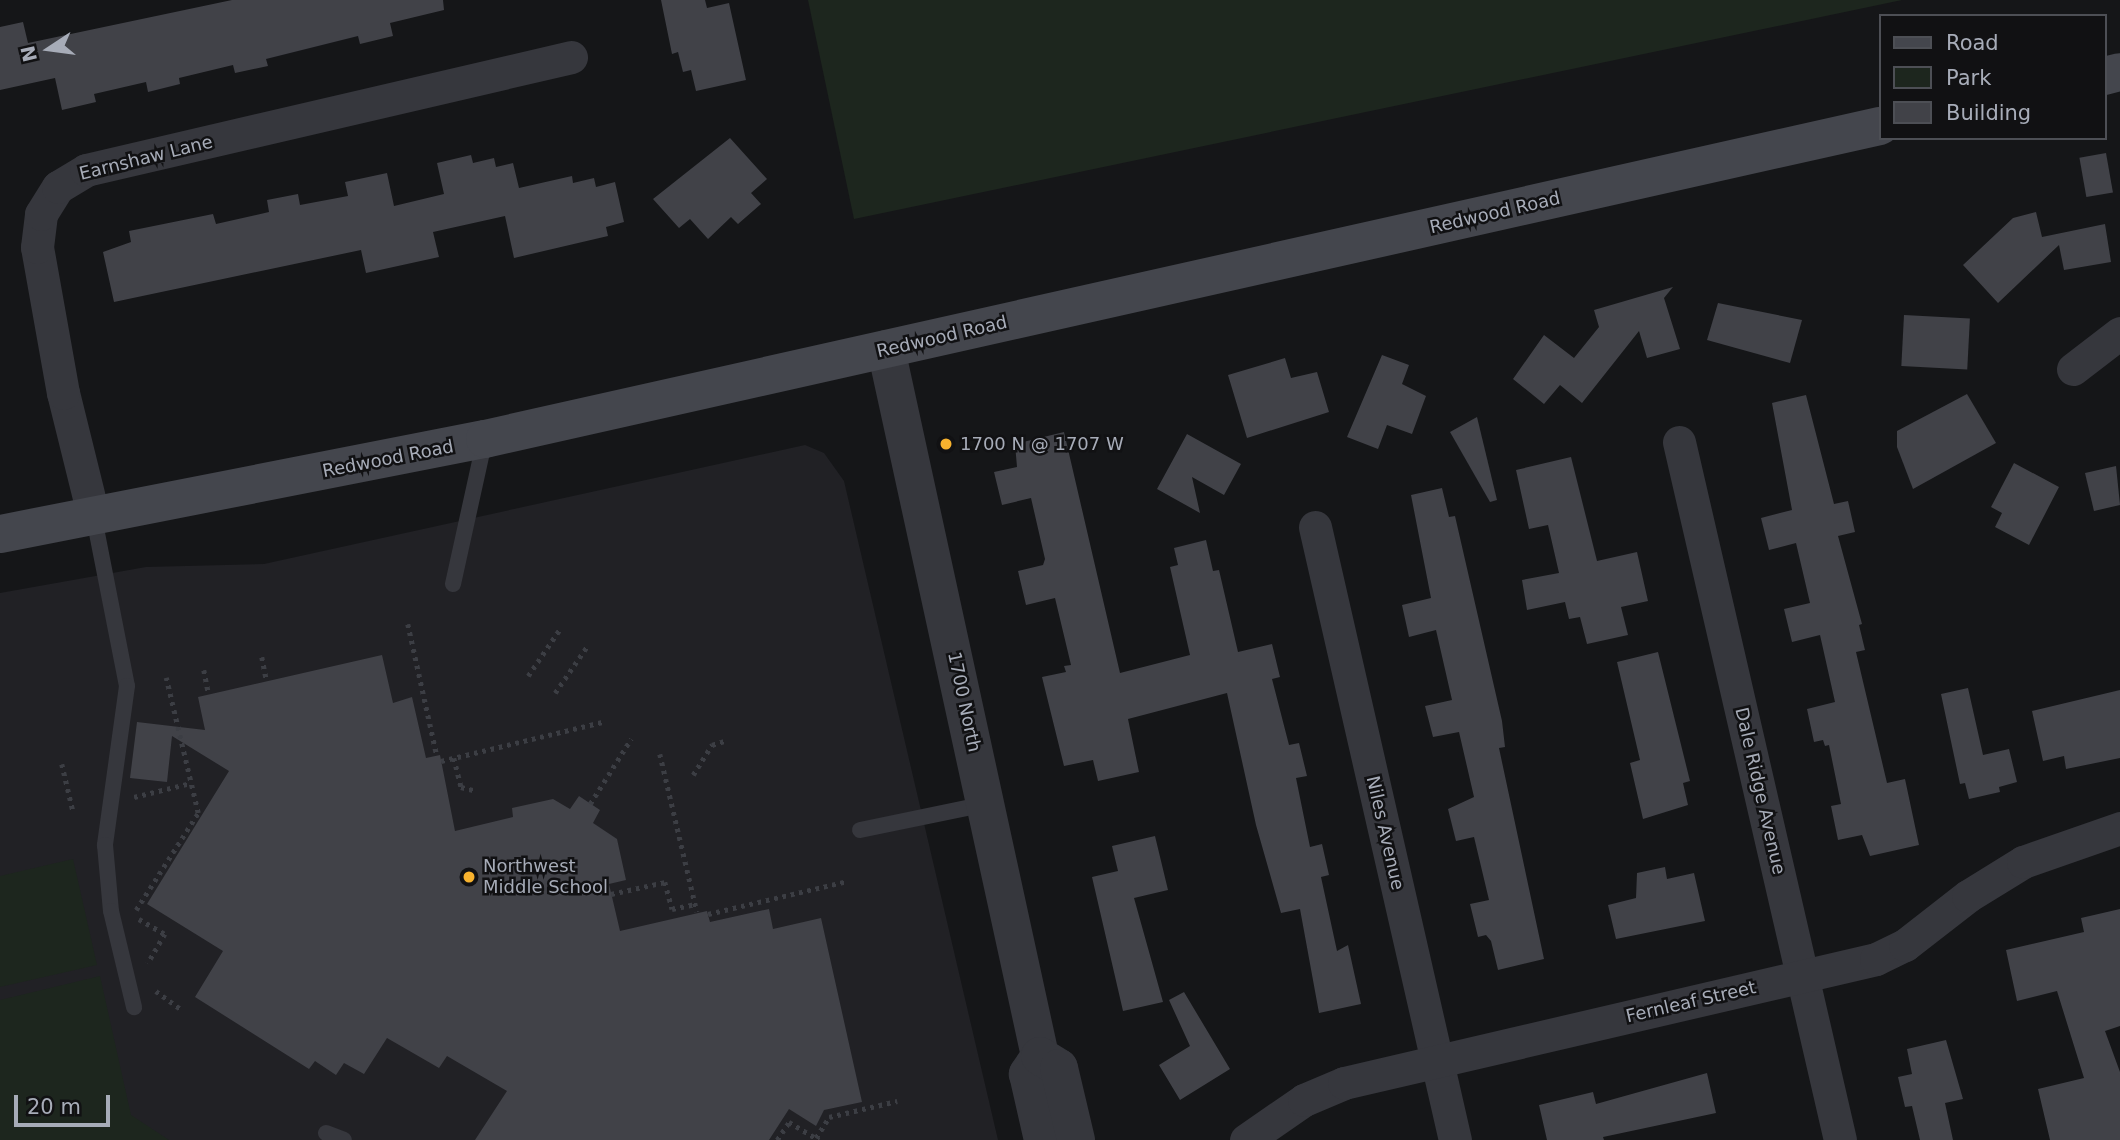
<!DOCTYPE html>
<html>
<head>
<meta charset="utf-8">
<style>
	body { margin:0 }
	#map { position:relative; width:2120px; height:1140px; overflow:hidden; background:#151618; font-family:"DejaVu Sans",sans-serif }
	div>[style] { position:absolute }
	[style*='--x'] { left:calc(var(--x)*1px); top:calc(var(--y)*1px); width:calc(var(--w)*1px); rotate:calc(var(--a)*1deg) }
	.built>* { inset:0; background:#212125 }
	.green>* { inset:0; background:#1d261e }
	.building>* { inset:0; background:#414248; transform-origin:0 0 }
	.path>* { height:4.5px; margin-top:-2.25px; transform-origin:0; background:repeating-linear-gradient(90deg,#3c3e44 0 3.5px,transparent 0 8.5px) }
	.service>* { height:16px; margin:-8px; padding:0 8px; transform-origin:8px; border-radius:8px; background:#36373d }
	.minor>* { height:33px; margin:-16.5px; padding:0 16.5px; transform-origin:16.5px; border-radius:16.5px; background:#36373d }
	.tertiary>* { height:38px; margin:-19px; padding:0 19px; transform-origin:19px; border-radius:19px; background:#36373d }
	.secondary>* { height:38px; margin:-19px; padding:0 19px; transform-origin:19px; border-radius:19px; background:#44464d }
	.dots>* { width:19px; height:19px; translate:-50% -50%; box-sizing:border-box; border:4px solid #111113; border-radius:50% }
	span { translate:-50% -50%; white-space:nowrap; text-align:center; line-height:1.15; -webkit-text-stroke:5px #111113; paint-order:stroke }
	.street-label { font-size:18px; color:#a7acb8 }
	.poi-label { font-size:18px; color:#a7acb8 }
	.left { translate:0 -50%; text-align:left }
	.legend { position:absolute; left:1879px; top:14px; width:228px; height:126px; box-sizing:border-box; background:#111113; border:2px solid #4d4f55; margin:0; padding:9px 12px; list-style:none; font-size:21px; color:#a7acb8 }
	.legend li { display:flex; align-items:center; gap:14px; height:35px }
	.legend b { width:35px; border:2px solid #4d4f55 }
	.north { position:absolute; left:14px; top:14px; width:70px; height:70px; -webkit-text-stroke:5px #111113; paint-order:stroke; rotate:257deg; font-size:19px; font-weight:700; line-height:28px; text-align:center; color:#a7acb8 }
	.north::after { content:''; display:block; margin:auto; width:24px; height:32px; background:#a7acb8; clip-path:polygon(50% 0,100% 100%,50% 72%,0 100%) }
	.scale { position:absolute; left:14px; top:1095px; width:96px; height:32px; box-sizing:border-box; border:4px solid #a7acb8; border-top:0; padding-left:9px; font-size:21px; line-height:24px; white-space:nowrap; color:#a7acb8; -webkit-text-stroke:5px #111113; paint-order:stroke }
</style>
</head>
<body>
<div id="map">
	<div class="built">
		<div style="clip-path:polygon(805px 445px,824px 453px,844px 481px,998px 1140px,0 1140px,0 593px,146px 567px,264px 564px)"></div>
	</div>
	<div class="green">
		<div style="clip-path:polygon(808px 0,1902px 0,854px 219px)"></div>
		<div style="clip-path:polygon(73px 859px,97px 965px,0 987px,0 876px)"></div>
		<div style="clip-path:polygon(100px 976px,131px 1115px,169px 1140px,0 1140px,0 1000px)"></div>
	</div>
	<div class="building">
		<div style="clip-path:polygon(232px 0,443px 0,444px 10px,390px 23px,393px 36px,360px 44px,358px 36px,266px 59px,268px 66px,235px 73px,233px 65px,179px 78px,180px 84px,148px 92px,146px 82px,94px 94px,96px 102px,62px 110px,55px 78px,0 90px,0 27px,23px 22px,28px 43px)"></div>
		<div style="clip-path:polygon(661px 0,705px 0,707px 8px,729px 3px,746px 80px,696px 91px,691px 70px,683px 72px,678px 52px,672px 54px)"></div>
		<div style="clip-path:polygon(730px 138px,767px 179px,751px 193px,761px 204px,738px 224px,731px 217px,708px 239px,690px 219px,679px 228px,653px 199px)"></div>
		<div style="left:2106px;top:153px;width:40px;height:27px;rotate:80deg"></div>
		<div style="clip-path:polygon(471px 155px,473px 163px,494px 158px,496px 167px,513px 163px,519px 188px,572px 176px,573px 183px,594px 178px,596px 187px,615px 182px,624px 222px,606px 227px,608px 236px,514px 258px,505px 216px,433px 232px,439px 257px,366px 273px,361px 250px,114px 302px,103px 252px,131px 242px,129px 231px,213px 214px,216px 224px,269px 212px,267px 200px,298px 194px,300px 205px,348px 196px,345px 182px,387px 173px,394px 206px,444px 194px,437px 163px)"></div>
		<div style="clip-path:polygon(2036px 212px,2042px 237px,2105px 224px,2111px 262px,2064px 270px,2059px 245px,1998px 303px,1963px 265px,2013px 218px)"></div>
		<div style="clip-path:polygon(1673px 287px,1664px 298px,1680px 349px,1647px 358px,1639px 331px,1582px 403px,1560px 385px,1544px 404px,1513px 379px,1544px 335px,1574px 358px,1599px 327px,1594px 310px)"></div>
		<div style="clip-path:polygon(1718px 303px,1802px 320px,1790px 363px,1707px 340px)"></div>
		<div style="left:1904px;top:315px;width:66px;height:51px;rotate:3deg"></div>
		<div style="clip-path:polygon(1382px 355px,1409px 365px,1402px 384px,1426px 396px,1412px 434px,1387px 425px,1378px 449px,1347px 437px)"></div>
		<div style="clip-path:polygon(1285px 358px,1291px 378px,1317px 372px,1329px 412px,1247px 438px,1228px 375px)"></div>
		<div style="clip-path:polygon(1967px 394px,1996px 443px,1913px 489px,1897px 447px,1897px 431px)"></div>
		<div style="clip-path:polygon(1806px 395px,1834px 504px,1848px 501px,1855px 532px,1838px 536px,1862px 624px,1859px 625px,1865px 650px,1856px 652px,1887px 783px,1905px 779px,1919px 845px,1870px 856px,1862px 835px,1838px 840px,1831px 806px,1841px 804px,1829px 745px,1825px 746px,1823px 740px,1814px 742px,1807px 709px,1835px 702px,1820px 635px,1792px 642px,1784px 609px,1810px 603px,1796px 543px,1769px 550px,1761px 518px,1792px 510px,1772px 403px)"></div>
		<div style="clip-path:polygon(1477px 417px,1497px 500px,1490px 502px,1450px 432px)"></div>
		<div style="clip-path:polygon(1064px 432px,1120px 673px,1190px 655px,1170px 567px,1178px 565px,1174px 548px,1206px 540px,1213px 571px,1219px 570px,1238px 652px,1272px 644px,1280px 677px,1272px 679px,1289px 745px,1299px 743px,1307px 776px,1296px 778px,1310px 847px,1322px 844px,1329px 875px,1321px 877px,1337px 951px,1348px 945px,1361px 1004px,1319px 1013px,1300px 909px,1281px 913px,1256px 825px,1227px 693px,1128px 719px,1139px 772px,1098px 781px,1093px 760px,1064px 766px,1042px 677px,1066px 672px,1064px 666px,1071px 665px,1055px 598px,1026px 605px,1018px 571px,1043px 565px,1045px 559px,1031px 498px,1002px 505px,994px 472px,1017px 467px,1015px 444px)"></div>
		<div style="clip-path:polygon(1187px 434px,1241px 464px,1224px 495px,1192px 477px,1200px 513px,1157px 489px)"></div>
		<div style="clip-path:polygon(1571px 457px,1597px 561px,1637px 552px,1648px 601px,1621px 607px,1628px 635px,1587px 644px,1580px 617px,1569px 619px,1565px 602px,1527px 610px,1522px 580px,1559px 573px,1548px 525px,1529px 529px,1516px 470px)"></div>
		<div style="clip-path:polygon(2014px 463px,2059px 487px,2029px 545px,1995px 527px,2002px 513px,1991px 507px)"></div>
		<div style="clip-path:polygon(2116px 466px,2120px 505px,2094px 511px,2085px 473px)"></div>
		<div style="clip-path:polygon(1442px 488px,1449px 517px,1455px 516px,1502px 721px,1505px 747px,1499px 748px,1544px 959px,1498px 970px,1491px 941px,1486px 935px,1478px 937px,1470px 904px,1489px 900px,1474px 837px,1456px 841px,1448px 809px,1474px 797px,1459px 732px,1433px 737px,1425px 706px,1452px 700px,1436px 630px,1409px 637px,1402px 605px,1431px 598px,1411px 495px)"></div>
		<div style="clip-path:polygon(1658px 652px,1690px 781px,1683px 783px,1688px 805px,1643px 819px,1630px 763px,1640px 760px,1617px 662px)"></div>
		<div style="clip-path:polygon(382px 655px,393px 703px,412px 697px,426px 758px,440px 755px,455px 831px,513px 817px,512px 808px,553px 799px,570px 809px,579px 796px,600px 810px,593px 823px,617px 839px,626px 880px,609px 884px,620px 931px,707px 911px,710px 922px,769px 909px,773px 929px,821px 918px,862px 1102px,824px 1110px,816px 1126px,789px 1109px,769px 1140px,475px 1140px,507px 1091px,447px 1056px,439px 1068px,387px 1038px,364px 1074px,344px 1063px,336px 1075px,315px 1061px,309px 1069px,195px 997px,223px 951px,147px 904px,229px 771px,172px 736px,167px 782px,130px 778px,137px 722px,205px 730px,198px 697px)"></div>
		<div style="clip-path:polygon(1968px 688px,1983px 755px,2009px 749px,2017px 782px,1999px 787px,2000px 792px,1969px 799px,1965px 783px,1960px 784px,1941px 694px)"></div>
		<div style="clip-path:polygon(2120px 690px,2120px 758px,2066px 769px,2064px 756px,2043px 761px,2032px 711px)"></div>
		<div style="clip-path:polygon(1155px 836px,1168px 890px,1134px 898px,1163px 1002px,1123px 1011px,1092px 877px,1118px 871px,1112px 846px)"></div>
		<div style="clip-path:polygon(1665px 867px,1667px 879px,1694px 873px,1705px 921px,1616px 939px,1608px 905px,1636px 898px,1637px 873px)"></div>
		<div style="clip-path:polygon(2120px 909px,2120px 1026px,2105px 1031px,2120px 1072px,2120px 1140px,2050px 1140px,2038px 1089px,2084px 1078px,2057px 991px,2017px 1001px,2006px 950px,2084px 932px,2081px 918px)"></div>
		<div style="clip-path:polygon(1184px 992px,1230px 1069px,1180px 1100px,1159px 1065px,1190px 1046px,1169px 1000px)"></div>
		<div style="clip-path:polygon(1946px 1040px,1963px 1099px,1945px 1103px,1953px 1140px,1920px 1140px,1912px 1106px,1905px 1107px,1898px 1077px,1912px 1074px,1907px 1049px)"></div>
		<div style="clip-path:polygon(1707px 1073px,1716px 1113px,1603px 1137px,1604px 1140px,1547px 1140px,1539px 1105px,1593px 1092px,1596px 1104px)"></div>
	</div>
	<div class="path">
		<div style="--x:408;--y:624;--w:135;--a:77.6"></div>
		<div style="--x:262;--y:657;--w:25;--a:79"></div>
		<div style="--x:204;--y:670;--w:25;--a:79"></div>
		<div style="--x:528;--y:676;--w:57;--a:-55.8"></div>
		<div style="--x:555;--y:693;--w:58;--a:-55.5"></div>
		<div style="--x:660;--y:754;--w:162;--a:76.8"></div>
		<div style="--x:454;--y:758;--w:30;--a:76"></div>
		<div style="--x:461;--y:787;--w:16;--a:14"></div>
		<div style="--x:441;--y:761;--w:166;--a:-13.6"></div>
		<div style="--x:62;--y:764;--w:48;--a:76.8"></div>
		<div style="--x:693;--y:775;--w:36;--a:-58"></div>
		<div style="--x:712;--y:745;--w:16;--a:-18"></div>
		<div style="--x:134;--y:797;--w:59;--a:-13.8"></div>
		<div style="--x:590;--y:804;--w:77;--a:-57.8"></div>
		<div style="--x:611;--y:894;--w:55;--a:-12.5"></div>
		<div style="--x:665;--y:882;--w:28;--a:75"></div>
		<div style="--x:672;--y:909;--w:24;--a:-12"></div>
		<div style="--x:136;--y:910;--w:115;--a:-57.4"></div>
		<div style="--x:198;--y:813;--w:139;--a:-103.3"></div>
		<div style="--x:708;--y:914;--w:144;--a:-13.3"></div>
		<div style="--x:139;--y:919;--w:30;--a:30"></div>
		<div style="--x:165;--y:934;--w:34;--a:120"></div>
		<div style="--x:156;--y:991;--w:31;--a:36"></div>
		<div style="--x:816;--y:1138;--w:25;--a:-58"></div>
		<div style="--x:829;--y:1117;--w:70;--a:-13.2"></div>
		<div style="--x:777;--y:1140;--w:22;--a:-56"></div>
		<div style="--x:789;--y:1122;--w:35;--a:31"></div>
	</div>
	<div class="service">
		<div style="--x:94;--y:518;--w:171;--a:78.9"></div>
		<div style="--x:127;--y:686;--w:161;--a:97.9"></div>
		<div style="--x:105;--y:845;--w:66;--a:84.8"></div>
		<div style="--x:111;--y:911;--w:99;--a:76.5"></div>
		<div style="--x:453;--y:584;--w:148;--a:-77.6"></div>
		<div style="--x:860;--y:830;--w:128;--a:-11.7"></div>
		<div style="--x:326;--y:1133;--w:19;--a:21"></div>
	</div>
	<div class="minor">
		<div style="--x:2073;--y:369;--w:59;--a:-37.5"></div>
		<div style="--x:1679;--y:442;--w:716;--a:77.01"></div>
		<div style="--x:94;--y:518;--w:129;--a:-103.9"></div>
		<div style="--x:63;--y:393;--w:148;--a:-100.1"></div>
		<div style="--x:37;--y:247;--w:33;--a:-83"></div>
		<div style="--x:41;--y:214;--w:32;--a:-58"></div>
		<div style="--x:58;--y:187;--w:33;--a:-31"></div>
		<div style="--x:86;--y:170;--w:498;--a:-13.1"></div>
		<div style="--x:1315;--y:527;--w:629;--a:77.14"></div>
		<div style="--x:1246;--y:1140;--w:70;--a:-34.6"></div>
		<div style="--x:1304;--y:1100;--w:43;--a:-23"></div>
		<div style="--x:1344;--y:1083;--w:546;--a:-13.12"></div>
		<div style="--x:1876;--y:959;--w:32;--a:-26"></div>
		<div style="--x:1905;--y:945;--w:80;--a:-37.9"></div>
		<div style="--x:1968;--y:896;--w:65;--a:-31.7"></div>
		<div style="--x:2023;--y:862;--w:103;--a:-19.3"></div>
	</div>
	<div class="tertiary">
		<div style="--x:886;--y:349;--w:724;--a:77.71"></div>
		<div style="--x:1040;--y:1056;--w:22;--a:124"></div>
		<div style="--x:1028;--y:1074;--w:68;--a:77.2"></div>
		<div style="--x:1040;--y:1056;--w:22;--a:32"></div>
		<div style="--x:1059;--y:1068;--w:74;--a:76.7"></div>
	</div>
	<div class="secondary">
		<div style="--x:2104;--y:76;--w:16;--a:-14"></div>
		<div style="--x:0;--y:534;--w:494;--a:-11.1"></div>
		<div style="--x:485;--y:439;--w:1430;--a:-12.65"></div>
	</div>
	<div class="dots">
		<div style="left:946px;top:444px;background:#f7b22e"></div>
		<div style="left:469px;top:877px;background:#f7b22e"></div>
	</div>
	<div class="street-label">
		<span style="left:146px;top:158px;rotate:-14deg">Earnshaw Lane</span>
		<span style="left:1495px;top:213px;rotate:-13deg">Redwood Road</span>
		<span style="left:942px;top:337px;rotate:-13deg">Redwood Road</span>
		<span style="left:388px;top:459px;rotate:-11deg">Redwood Road</span>
		<span style="left:964px;top:702px;rotate:78deg">1700 North</span>
		<span style="left:1760px;top:791px;rotate:77deg">Dale Ridge Avenue</span>
		<span style="left:1385px;top:833px;rotate:77deg">Niles Avenue</span>
		<span style="left:1691px;top:1002px;rotate:-13deg">Fernleaf Street</span>
	</div>
	<div class="poi-label">
		<span class="left" style="left:960px;top:444px">1700 N @ 1707 W</span>
		<span class="left" style="left:483px;top:877px">Northwest<br>Middle School</span>
	</div>
	<ul class="legend">
	<li><b style="height:9px;background:#44464d"></b>Road</li>
	<li><b style="height:19px;background:#1d261e"></b>Park</li>
	<li><b style="height:19px;background:#414248"></b>Building</li>
	</ul>
	<div class="north">N</div>
	<div class="scale">20 m</div>
</div>
</body>
</html>
